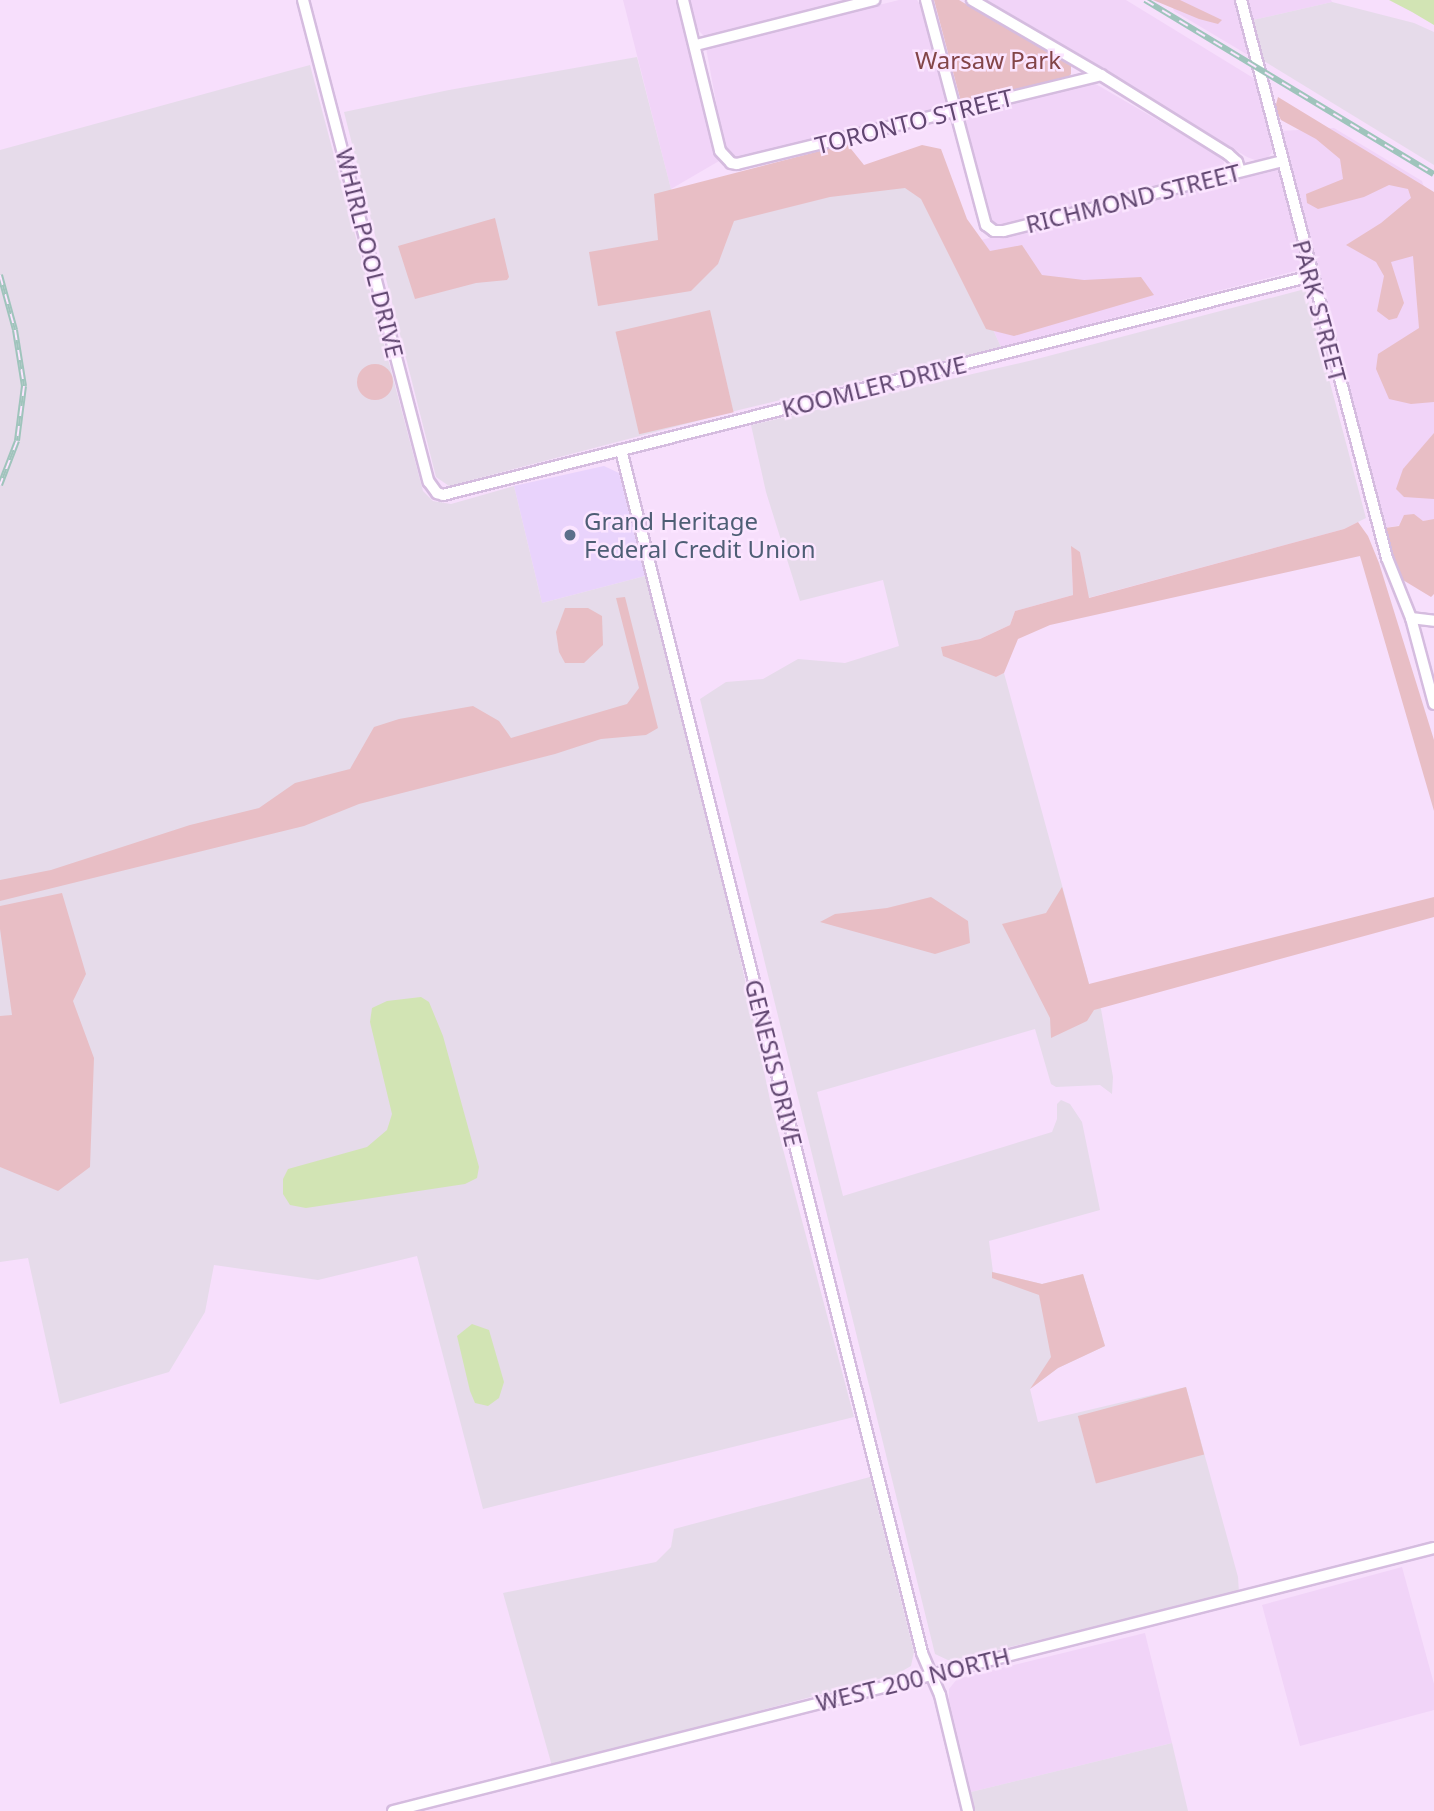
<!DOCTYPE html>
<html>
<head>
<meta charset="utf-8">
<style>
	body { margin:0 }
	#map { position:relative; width:1434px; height:1811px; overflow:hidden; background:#f7dffc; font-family:"Noto Sans",sans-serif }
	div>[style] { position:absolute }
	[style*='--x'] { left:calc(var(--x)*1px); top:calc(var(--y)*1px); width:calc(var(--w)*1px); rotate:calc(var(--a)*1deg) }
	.residential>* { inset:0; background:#f1d4f8 }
	.commercial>* { inset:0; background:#e9d3fc }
	.industrial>* { inset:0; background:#e6dbea }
	.green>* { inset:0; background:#e8bec5; transform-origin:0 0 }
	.round { border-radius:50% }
	.water>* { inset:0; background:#d2e4b4 }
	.roads { filter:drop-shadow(2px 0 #d5bcdf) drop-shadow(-2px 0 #d5bcdf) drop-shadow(0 2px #d5bcdf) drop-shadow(0 -2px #d5bcdf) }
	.minor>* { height:10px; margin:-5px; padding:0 5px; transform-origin:5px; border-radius:5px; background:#fff }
	.rail>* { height:6px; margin-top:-3px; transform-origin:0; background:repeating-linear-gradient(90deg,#fbe5ff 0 10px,#9fc4bc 0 20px); box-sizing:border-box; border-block:2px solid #9fc4bc }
	.dots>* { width:19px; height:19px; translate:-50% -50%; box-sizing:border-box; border:4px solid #fbe5ff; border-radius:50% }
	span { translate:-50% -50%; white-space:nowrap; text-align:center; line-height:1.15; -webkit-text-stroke:5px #fbe5ff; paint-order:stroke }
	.park-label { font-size:24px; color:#834548 }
	.street-label { font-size:24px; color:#614771 }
	.service-label { font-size:24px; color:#4e5e75 }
	.left { translate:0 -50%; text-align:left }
</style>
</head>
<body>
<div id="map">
	<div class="residential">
		<div style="clip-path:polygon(623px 0,678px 0,719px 161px,671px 189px)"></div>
		<div style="clip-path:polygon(689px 0,859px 0,705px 37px,698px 30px)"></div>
		<div style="clip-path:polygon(899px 0,917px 0,919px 3px,951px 101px,948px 107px,739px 160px,725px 150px,706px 48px)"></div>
		<div style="clip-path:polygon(985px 0,1126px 0,1255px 79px,1273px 148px,1272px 152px,1267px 159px,1258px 161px,1247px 157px)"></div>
		<div style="clip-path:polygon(1170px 0,1234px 0,1248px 55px,1174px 11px)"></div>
		<div style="clip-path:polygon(1248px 0,1331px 0,1332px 2px,1253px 20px)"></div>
		<div style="clip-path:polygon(1094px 83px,1223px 158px,1225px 168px,1009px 224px,996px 224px,989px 217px,965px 126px,966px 115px)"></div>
		<div style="clip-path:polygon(1334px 128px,1422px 181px,1434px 218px,1434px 519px,1385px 528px,1280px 131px)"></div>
		<div style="clip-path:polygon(1278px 170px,1301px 255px,1299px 270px,1001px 347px,955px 246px)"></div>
		<div style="clip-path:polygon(1402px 1567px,1434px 1684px,1434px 1710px,1300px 1746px,1262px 1605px)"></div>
		<div style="clip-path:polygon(1145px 1633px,1172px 1743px,971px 1792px,949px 1700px,949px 1689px,957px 1679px)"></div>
	</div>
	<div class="commercial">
		<div style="clip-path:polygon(604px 466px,619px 473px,645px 576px,542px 603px,514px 486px)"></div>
	</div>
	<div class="industrial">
		<div style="clip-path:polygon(1332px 2px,1414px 23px,1434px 32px,1434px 165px,1264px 61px,1253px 20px)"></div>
		<div style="clip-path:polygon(637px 57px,671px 189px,694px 222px,921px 173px,1001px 347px,739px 410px,449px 486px,436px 477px,344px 112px,449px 90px)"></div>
		<div style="clip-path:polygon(310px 65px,423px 491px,433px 501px,451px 504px,514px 486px,542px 603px,645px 576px,732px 918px,770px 1100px,854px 1417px,483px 1509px,417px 1256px,318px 1280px,214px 1265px,205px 1312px,169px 1372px,60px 1404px,28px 1258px,0 1262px,0 150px)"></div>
		<div style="clip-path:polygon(1305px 289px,1366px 518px,1344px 529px,1088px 598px,1080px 552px,1071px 547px,1073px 595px,1015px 611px,1010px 625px,980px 639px,941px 647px,996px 677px,1004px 673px,1089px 984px,1101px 1009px,1113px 1077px,1112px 1094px,1100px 1085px,1056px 1087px,1051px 1084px,1035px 1029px,817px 1092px,843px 1196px,1052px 1132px,1057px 1119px,1057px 1104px,1061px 1100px,1070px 1104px,1082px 1122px,1100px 1210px,989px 1241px,993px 1272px,1042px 1284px,1083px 1274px,1105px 1346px,1058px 1368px,1030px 1389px,1038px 1422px,1186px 1387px,1238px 1577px,1239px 1593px,950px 1661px,935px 1654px,700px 699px,726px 682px,763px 679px,798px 659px,845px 663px,899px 646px,883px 580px,800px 601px,766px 492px,751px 425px,1033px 360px)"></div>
		<div style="clip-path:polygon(870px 1477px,914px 1652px,911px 1666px,897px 1674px,552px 1766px,503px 1593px,656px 1562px,671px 1547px,674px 1529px)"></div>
		<div style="clip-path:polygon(1172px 1743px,1188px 1811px,975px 1811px,971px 1792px)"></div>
	</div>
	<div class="green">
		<div style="clip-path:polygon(934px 0,959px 0,1071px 66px,1071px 74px,1067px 79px,966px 105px,961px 102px)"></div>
		<div style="clip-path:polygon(1153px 0,1180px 0,1222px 20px,1218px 24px,1199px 19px)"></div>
		<div style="clip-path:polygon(1278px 97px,1434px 192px,1434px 402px,1411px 404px,1389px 399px,1376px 369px,1378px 354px,1419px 328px,1413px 256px,1391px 262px,1404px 303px,1397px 318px,1389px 320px,1377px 311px,1384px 276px,1376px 262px,1346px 245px,1381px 223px,1411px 198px,1408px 189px,1389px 185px,1364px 197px,1318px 209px,1307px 203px,1306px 194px,1343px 179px,1340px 159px,1316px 139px,1281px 120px,1275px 108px)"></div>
		<div style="clip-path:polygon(847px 144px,864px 165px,922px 145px,941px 149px,967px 219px,990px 251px,1022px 245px,1042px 275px,1084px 280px,1141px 277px,1154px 295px,1014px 336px,986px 329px,921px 199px,905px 188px,830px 197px,734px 221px,718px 264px,691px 291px,598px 306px,589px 252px,658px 240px,654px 194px)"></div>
		<div style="clip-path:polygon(495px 218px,509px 277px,507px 280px,476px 283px,415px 299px,398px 246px)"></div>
		<div style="left:710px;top:310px;width:105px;height:97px;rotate:77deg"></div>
		<div class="round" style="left:357px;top:364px;width:36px;height:36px"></div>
		<div style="clip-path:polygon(1434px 433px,1434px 499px,1404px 497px,1396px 489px,1403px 469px)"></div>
		<div style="clip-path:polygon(1414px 514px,1423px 521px,1434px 519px,1434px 594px,1431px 597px,1398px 577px,1388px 547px,1390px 543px,1385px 528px,1399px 526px,1404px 515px)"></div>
		<div style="clip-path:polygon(1358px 522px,1368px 536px,1379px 563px,1434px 740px,1434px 811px,1360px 556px,1050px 625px,1018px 639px,1004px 673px,996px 677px,943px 656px,941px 647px,980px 639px,1010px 625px,1015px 611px,1073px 595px,1071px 546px,1080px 552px,1089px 598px,1344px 529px)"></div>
		<div style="clip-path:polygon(625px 597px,658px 728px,646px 735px,601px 739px,555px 754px,359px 804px,304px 826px,0 901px,0 880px,51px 870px,190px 825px,259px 808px,295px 783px,350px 769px,374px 727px,399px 719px,473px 706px,499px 721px,511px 738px,627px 704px,639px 688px,616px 598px)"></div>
		<div style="clip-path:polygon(565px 608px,588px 608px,602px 616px,603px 645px,584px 663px,565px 663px,559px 652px,556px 632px)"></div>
		<div style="clip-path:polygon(1062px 887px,1089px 984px,1434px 897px,1434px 917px,1094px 1010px,1087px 1021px,1051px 1038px,1050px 1018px,1002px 924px,1046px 913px)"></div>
		<div style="clip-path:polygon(62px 893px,86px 974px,73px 1001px,94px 1058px,90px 1167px,58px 1191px,0 1167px,0 1016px,12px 1015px,0 929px,0 906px)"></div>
		<div style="clip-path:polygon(931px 897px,968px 921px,970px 943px,935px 954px,820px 922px,835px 914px,887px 908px)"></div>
		<div style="clip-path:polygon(992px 1272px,1042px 1284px,1083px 1274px,1105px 1346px,1058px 1368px,1030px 1389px,1051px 1357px,1039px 1295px,992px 1278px)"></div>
		<div style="left:1186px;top:1387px;width:70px;height:112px;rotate:75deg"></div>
	</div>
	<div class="water">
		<div style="clip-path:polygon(1389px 0,1434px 0,1434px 25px,1412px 12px)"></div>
		<div style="clip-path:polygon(421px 997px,429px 1002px,443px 1036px,479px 1167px,477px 1178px,465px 1184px,306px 1208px,290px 1205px,283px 1194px,283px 1179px,288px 1169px,367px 1147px,387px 1130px,392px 1114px,370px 1022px,372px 1008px,387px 1001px)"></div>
		<div style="clip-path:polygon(472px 1324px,489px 1330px,504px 1382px,499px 1398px,488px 1406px,475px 1403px,470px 1391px,457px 1336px)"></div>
	</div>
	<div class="roads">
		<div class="minor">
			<div style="--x:303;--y:0;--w:498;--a:75.4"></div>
			<div style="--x:429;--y:482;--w:14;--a:54"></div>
			<div style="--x:437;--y:493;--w:6;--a:18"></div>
			<div style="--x:443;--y:495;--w:895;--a:-14.16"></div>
			<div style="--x:683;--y:0;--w:155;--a:76.2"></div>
			<div style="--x:720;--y:151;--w:16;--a:47"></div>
			<div style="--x:731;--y:163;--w:6;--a:9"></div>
			<div style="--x:737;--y:164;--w:375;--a:-13.7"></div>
			<div style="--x:926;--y:0;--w:233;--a:75.1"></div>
			<div style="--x:986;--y:225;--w:10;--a:37"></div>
			<div style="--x:994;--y:231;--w:10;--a:0"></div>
			<div style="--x:1004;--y:231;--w:287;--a:-14.1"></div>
			<div style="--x:972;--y:0;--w:149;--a:30.2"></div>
			<div style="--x:1101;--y:75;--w:150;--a:31.9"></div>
			<div style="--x:1228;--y:154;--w:12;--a:42"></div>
			<div style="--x:1237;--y:162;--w:9;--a:72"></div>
			<div style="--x:1241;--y:0;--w:577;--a:75.34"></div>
			<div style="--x:1387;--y:558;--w:65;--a:68.2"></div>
			<div style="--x:1411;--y:618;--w:89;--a:75"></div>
			<div style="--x:696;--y:45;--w:184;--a:-14.2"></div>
			<div style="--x:621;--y:450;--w:1240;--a:75.95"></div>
			<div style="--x:922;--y:1653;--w:46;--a:66.8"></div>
			<div style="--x:940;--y:1695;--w:119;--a:76.4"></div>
			<div style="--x:1411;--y:618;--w:23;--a:7"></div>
			<div style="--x:393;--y:1811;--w:1074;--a:-14.18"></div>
		</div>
	</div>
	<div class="rail">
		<div style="--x:1145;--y:0;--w:337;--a:31.1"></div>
		<div style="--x:0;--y:275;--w:57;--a:74.7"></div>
		<div style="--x:15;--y:330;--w:57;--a:80.9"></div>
		<div style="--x:24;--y:386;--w:55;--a:97.3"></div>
		<div style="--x:17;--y:441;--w:47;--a:111.1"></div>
	</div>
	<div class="dots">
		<div style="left:570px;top:535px;background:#5c6f8a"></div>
	</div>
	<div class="park-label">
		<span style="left:988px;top:60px">Warsaw Park</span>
	</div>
	<div class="street-label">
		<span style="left:914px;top:121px;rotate:-14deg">TORONTO STREET</span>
		<span style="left:1133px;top:198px;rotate:-14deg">RICHMOND STREET</span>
		<span style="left:370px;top:253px;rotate:76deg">WHIRLPOOL DRIVE</span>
		<span style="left:1320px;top:311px;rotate:75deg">PARK STREET</span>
		<span style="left:874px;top:386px;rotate:-14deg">KOOMLER DRIVE</span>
		<span style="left:774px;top:1063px;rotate:76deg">GENESIS DRIVE</span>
		<span style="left:913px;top:1679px;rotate:-14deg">WEST 200 NORTH</span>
	</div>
	<div class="service-label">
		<span class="left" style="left:584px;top:535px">Grand Heritage<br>Federal Credit Union</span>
	</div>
</div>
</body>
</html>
